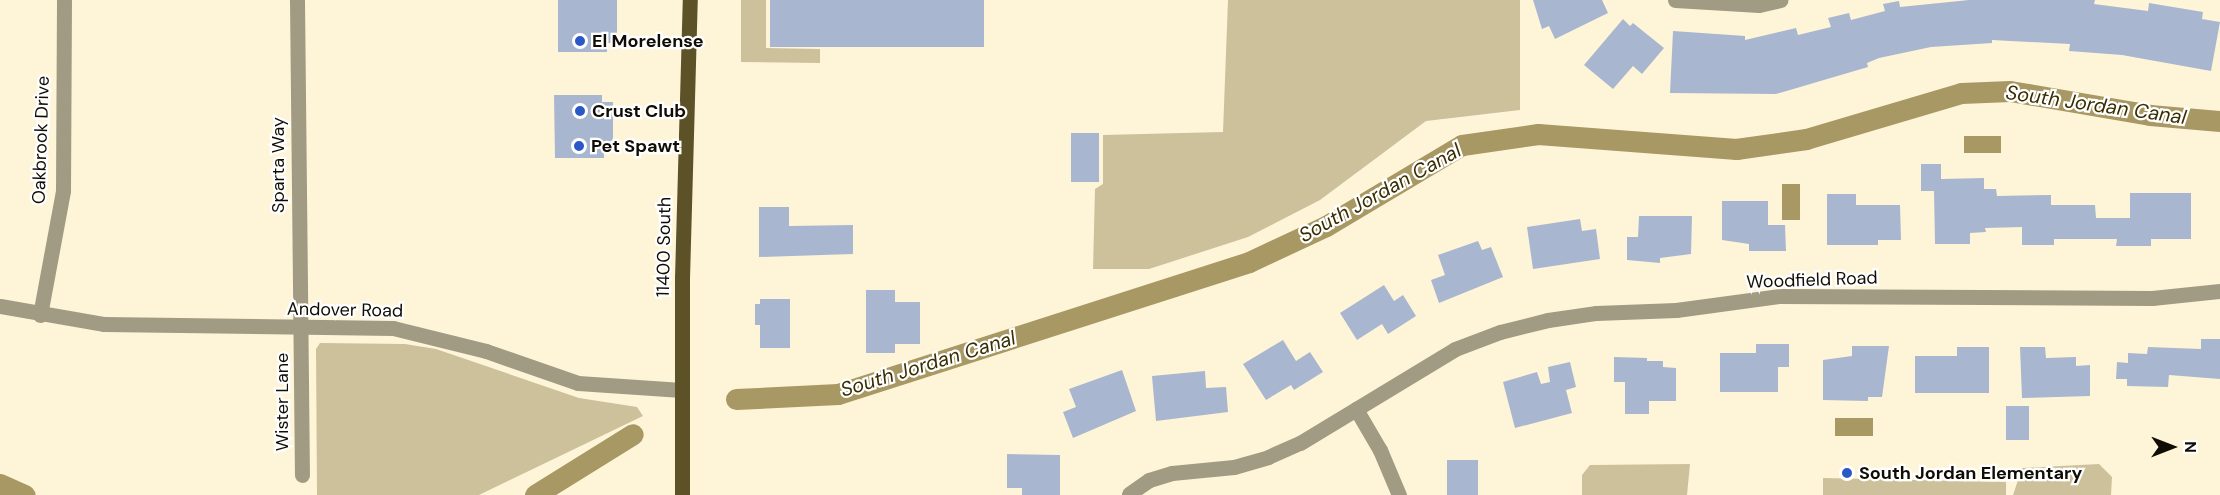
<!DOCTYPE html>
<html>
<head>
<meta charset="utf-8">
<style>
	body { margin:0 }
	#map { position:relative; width:2220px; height:495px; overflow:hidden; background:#fef5d8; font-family:"DM Sans",sans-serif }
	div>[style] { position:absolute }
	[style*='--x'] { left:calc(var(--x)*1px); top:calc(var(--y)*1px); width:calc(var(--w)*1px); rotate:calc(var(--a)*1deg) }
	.green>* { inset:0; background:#cdc19c }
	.water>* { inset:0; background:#a89864; transform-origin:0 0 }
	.canal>* { height:21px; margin:-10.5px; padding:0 10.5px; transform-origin:10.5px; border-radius:10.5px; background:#a89864 }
	.building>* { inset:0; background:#a9b6cf; transform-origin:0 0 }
	.street>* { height:15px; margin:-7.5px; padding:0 7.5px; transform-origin:7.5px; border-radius:7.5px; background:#a19b84 }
	.primary>* { height:15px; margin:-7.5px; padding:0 7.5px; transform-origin:7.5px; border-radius:7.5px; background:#5d5127 }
	.dots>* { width:16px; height:16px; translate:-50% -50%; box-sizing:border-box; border:3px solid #fff; border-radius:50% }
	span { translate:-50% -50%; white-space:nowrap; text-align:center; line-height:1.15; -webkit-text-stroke:4.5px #fff; paint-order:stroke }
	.poi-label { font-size:18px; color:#100d05; font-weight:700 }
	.left { translate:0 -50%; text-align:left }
	.street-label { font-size:18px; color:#100d05 }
	.water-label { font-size:20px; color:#392e00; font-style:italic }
	.north { position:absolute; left:2142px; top:417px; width:60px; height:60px; -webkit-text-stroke:4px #fff; paint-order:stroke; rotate:90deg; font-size:16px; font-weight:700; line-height:24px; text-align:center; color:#100d05 }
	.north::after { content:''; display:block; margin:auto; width:21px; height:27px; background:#100d05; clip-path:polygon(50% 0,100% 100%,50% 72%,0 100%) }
</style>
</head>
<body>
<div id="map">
	<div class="green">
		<div style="clip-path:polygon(741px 0,766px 0,766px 48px,820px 49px,820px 63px,741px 62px)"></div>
		<div style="clip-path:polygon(1228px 0,1520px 0,1520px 110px,1426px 121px,1320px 200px,1248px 237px,1149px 269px,1093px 269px,1095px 189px,1103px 184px,1103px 135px,1223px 132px)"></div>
		<div style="clip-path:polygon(320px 343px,405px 344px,436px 349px,579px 398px,637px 407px,643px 416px,479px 495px,317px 495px,316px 349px)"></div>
		<div style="clip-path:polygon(1690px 464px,1687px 495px,1582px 495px,1582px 475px,1590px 465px)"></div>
		<div style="clip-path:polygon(2099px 464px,2112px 477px,2111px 495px,2013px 495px,2022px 468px)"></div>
		<div style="clip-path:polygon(1823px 478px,2006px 482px,2006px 495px,1823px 495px)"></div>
	</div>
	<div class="water">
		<div style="left:1964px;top:136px;width:37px;height:17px"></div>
		<div style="left:1782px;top:184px;width:18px;height:36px"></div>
		<div style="left:1835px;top:418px;width:38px;height:18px"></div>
	</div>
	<div class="canal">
		<div style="--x:736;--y:399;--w:102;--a:-2.8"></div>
		<div style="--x:838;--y:394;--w:432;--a:-17.8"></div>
		<div style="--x:1249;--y:262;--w:85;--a:-25.1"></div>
		<div style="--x:1326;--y:226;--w:158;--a:-30.8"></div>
		<div style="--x:1462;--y:145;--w:77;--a:-8.2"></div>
		<div style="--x:1538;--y:134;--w:199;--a:4.3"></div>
		<div style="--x:1736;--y:149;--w:71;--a:-8.1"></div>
		<div style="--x:1806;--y:139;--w:162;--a:-16.5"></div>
		<div style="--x:1961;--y:93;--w:49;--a:-2.3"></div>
		<div style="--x:2010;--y:91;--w:142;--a:9.7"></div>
		<div style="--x:2150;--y:115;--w:70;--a:4.9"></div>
		<div style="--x:0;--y:484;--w:27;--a:24"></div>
		<div style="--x:535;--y:495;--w:115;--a:-31.9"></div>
	</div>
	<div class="building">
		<div style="clip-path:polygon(558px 0,617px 0,617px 43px,607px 43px,607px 52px,558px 52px)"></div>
		<div style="left:770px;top:0;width:214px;height:47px"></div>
		<div style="clip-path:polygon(1533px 0,1602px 0,1608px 13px,1555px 39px,1549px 26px,1542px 29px)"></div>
		<div style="clip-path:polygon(1969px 0,2095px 0,2094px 4px,2148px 11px,2149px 3px,2203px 12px,2202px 19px,2220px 22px,2211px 71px,2122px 55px,2069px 51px,2070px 44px,1992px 40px,1992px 43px,1931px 47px,1879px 58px,1867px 63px,1868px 67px,1776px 94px,1670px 93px,1673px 31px,1745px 36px,1745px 40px,1796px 28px,1798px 35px,1831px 27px,1828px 18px,1849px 13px,1851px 20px,1885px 11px,1883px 4px,1899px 1px,1900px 7px)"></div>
		<div style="clip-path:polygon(1623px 19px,1630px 26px,1633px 23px,1664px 48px,1642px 74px,1633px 66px,1613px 89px,1584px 65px)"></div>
		<div style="clip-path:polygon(554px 95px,602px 95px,602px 102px,613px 102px,613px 148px,604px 148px,604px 158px,555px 158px)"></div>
		<div style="left:1071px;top:133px;width:28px;height:49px"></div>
		<div style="clip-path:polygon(1921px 164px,1941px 164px,1941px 179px,1984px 178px,1984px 189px,1996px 189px,1997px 196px,2051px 195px,2051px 205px,2095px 205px,2096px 218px,2130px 218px,2130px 193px,2191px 193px,2191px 239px,2151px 239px,2151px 246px,2116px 246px,2117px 239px,2054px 239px,2054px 245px,2022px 245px,2022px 227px,1985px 228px,1986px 232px,1970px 233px,1970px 244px,1935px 244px,1934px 191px,1921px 191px)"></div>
		<div style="clip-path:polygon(1827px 194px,1856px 194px,1856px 205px,1900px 205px,1901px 240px,1878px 240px,1878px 245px,1827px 245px)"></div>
		<div style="clip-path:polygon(1722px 201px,1768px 201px,1768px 225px,1785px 225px,1786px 251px,1749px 251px,1749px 244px,1722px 240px)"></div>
		<div style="clip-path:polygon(759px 207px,789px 207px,789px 226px,853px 225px,853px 254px,759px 257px)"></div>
		<div style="clip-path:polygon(1639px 216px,1692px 216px,1691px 254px,1660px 258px,1660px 263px,1627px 260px,1627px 237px,1638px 237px)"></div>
		<div style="clip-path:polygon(1580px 219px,1582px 231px,1596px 229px,1600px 259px,1533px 269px,1527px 227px)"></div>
		<div style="clip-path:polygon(1478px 241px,1482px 250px,1491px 247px,1503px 277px,1439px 303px,1431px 280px,1445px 275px,1438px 255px)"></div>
		<div style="clip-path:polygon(1384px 285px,1394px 301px,1403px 295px,1416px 316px,1388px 334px,1382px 324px,1357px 340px,1340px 313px)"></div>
		<div style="clip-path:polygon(866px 290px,895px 290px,895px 302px,920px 302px,920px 344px,895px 344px,895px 353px,866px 353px)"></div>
		<div style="clip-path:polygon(760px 299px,790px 299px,790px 348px,760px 348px,760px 325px,755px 325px,755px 304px,760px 304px)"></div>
		<div style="clip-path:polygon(2201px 339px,2220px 339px,2220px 379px,2169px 375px,2168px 387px,2127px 386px,2127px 379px,2116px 379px,2117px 362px,2128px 363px,2128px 353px,2147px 354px,2148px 347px,2201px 349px)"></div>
		<div style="clip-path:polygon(1283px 340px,1296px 361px,1310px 352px,1323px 372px,1294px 390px,1291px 385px,1266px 400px,1243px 364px)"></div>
		<div style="clip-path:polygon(1756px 344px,1789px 344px,1789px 367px,1778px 367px,1778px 392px,1720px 392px,1720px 353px,1756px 353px)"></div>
		<div style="clip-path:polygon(1852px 346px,1889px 346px,1882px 397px,1868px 397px,1868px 401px,1823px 400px,1823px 360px,1852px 356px)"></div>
		<div style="clip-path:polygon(1957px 347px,1989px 347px,1989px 393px,1915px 393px,1915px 356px,1957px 356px)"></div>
		<div style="clip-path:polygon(2020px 347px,2045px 347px,2046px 358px,2076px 357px,2076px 366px,2090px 365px,2090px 396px,2022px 398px)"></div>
		<div style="clip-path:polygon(1614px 357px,1647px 358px,1647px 361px,1663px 361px,1663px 367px,1676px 368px,1676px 401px,1649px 401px,1649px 414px,1625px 414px,1625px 382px,1614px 382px)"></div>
		<div style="clip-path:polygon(1570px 362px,1576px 387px,1566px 390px,1572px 413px,1515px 428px,1503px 382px,1537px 372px,1541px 384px,1550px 382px,1548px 367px)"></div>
		<div style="clip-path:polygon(1122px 370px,1136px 411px,1073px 438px,1063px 412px,1076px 407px,1069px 389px)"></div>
		<div style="clip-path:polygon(1205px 371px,1206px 388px,1226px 387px,1228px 412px,1156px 421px,1152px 376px)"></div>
		<div style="left:2006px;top:406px;width:23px;height:34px"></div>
		<div style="clip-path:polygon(1007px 454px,1060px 455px,1060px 495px,1022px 495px,1022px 488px,1007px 488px)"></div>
		<div style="left:1447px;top:460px;width:31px;height:35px"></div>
	</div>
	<div class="street">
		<div style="--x:297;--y:0;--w:475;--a:89.4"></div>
		<div style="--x:1675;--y:0;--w:84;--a:3.4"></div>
		<div style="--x:1759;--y:5;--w:22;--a:-13"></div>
		<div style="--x:0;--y:306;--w:106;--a:9.8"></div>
		<div style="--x:104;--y:324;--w:289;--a:0.8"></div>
		<div style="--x:393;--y:328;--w:96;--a:13.9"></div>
		<div style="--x:486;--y:351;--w:97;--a:19.2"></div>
		<div style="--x:578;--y:383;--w:104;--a:3.9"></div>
		<div style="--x:40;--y:315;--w:126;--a:-79.5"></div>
		<div style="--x:63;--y:191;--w:191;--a:-89.7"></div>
		<div style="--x:1356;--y:409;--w:48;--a:59.7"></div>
		<div style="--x:1380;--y:450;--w:49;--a:67.1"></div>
		<div style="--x:1129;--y:494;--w:24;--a:-35"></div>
		<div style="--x:1149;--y:480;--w:24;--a:-17"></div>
		<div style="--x:1172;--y:473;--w:62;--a:-5.5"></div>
		<div style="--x:1234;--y:467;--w:35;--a:-16"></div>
		<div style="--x:1268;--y:457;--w:35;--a:-24"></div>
		<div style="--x:1300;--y:443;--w:181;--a:-31.2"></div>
		<div style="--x:1455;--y:349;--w:48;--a:-20.7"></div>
		<div style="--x:1500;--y:332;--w:49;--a:-14"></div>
		<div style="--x:1548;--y:320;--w:49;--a:-8.3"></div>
		<div style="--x:1596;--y:313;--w:80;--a:-2.1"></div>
		<div style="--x:1676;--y:310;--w:105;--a:-7.7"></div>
		<div style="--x:1780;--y:296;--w:372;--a:0.3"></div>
		<div style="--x:2152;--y:298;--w:68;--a:-5.9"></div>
	</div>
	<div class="primary">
		<div style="--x:682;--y:495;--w:217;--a:-90"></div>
		<div style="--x:682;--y:278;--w:278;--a:-88.4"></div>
	</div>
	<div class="dots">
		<div style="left:580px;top:41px;background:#2b58c7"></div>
		<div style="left:580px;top:111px;background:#2b58c7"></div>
		<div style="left:579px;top:146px;background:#2b58c7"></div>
		<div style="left:1847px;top:473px;background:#2b58c7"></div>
	</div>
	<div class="poi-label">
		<span class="left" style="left:592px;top:41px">El Morelense</span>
		<span class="left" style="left:592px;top:111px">Crust Club</span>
		<span class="left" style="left:591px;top:146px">Pet Spawt</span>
		<span class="left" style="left:1859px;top:473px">South Jordan Elementary</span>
	</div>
	<div class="street-label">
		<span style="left:41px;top:140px;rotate:-88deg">Oakbrook Drive</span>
		<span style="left:278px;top:165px;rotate:-90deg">Sparta Way</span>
		<span style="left:664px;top:247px;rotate:-89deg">11400 South</span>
		<span style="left:1812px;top:280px;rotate:-2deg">Woodfield Road</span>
		<span style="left:345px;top:310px;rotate:1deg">Andover Road</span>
		<span style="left:282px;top:402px;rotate:-90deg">Wister Lane</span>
	</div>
	<div class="water-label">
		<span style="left:2096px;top:105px;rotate:8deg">South Jordan Canal</span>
		<span style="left:1380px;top:193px;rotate:-29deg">South Jordan Canal</span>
		<span style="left:928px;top:364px;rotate:-17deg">South Jordan Canal</span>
	</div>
	<div class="north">N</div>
</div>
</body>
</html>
